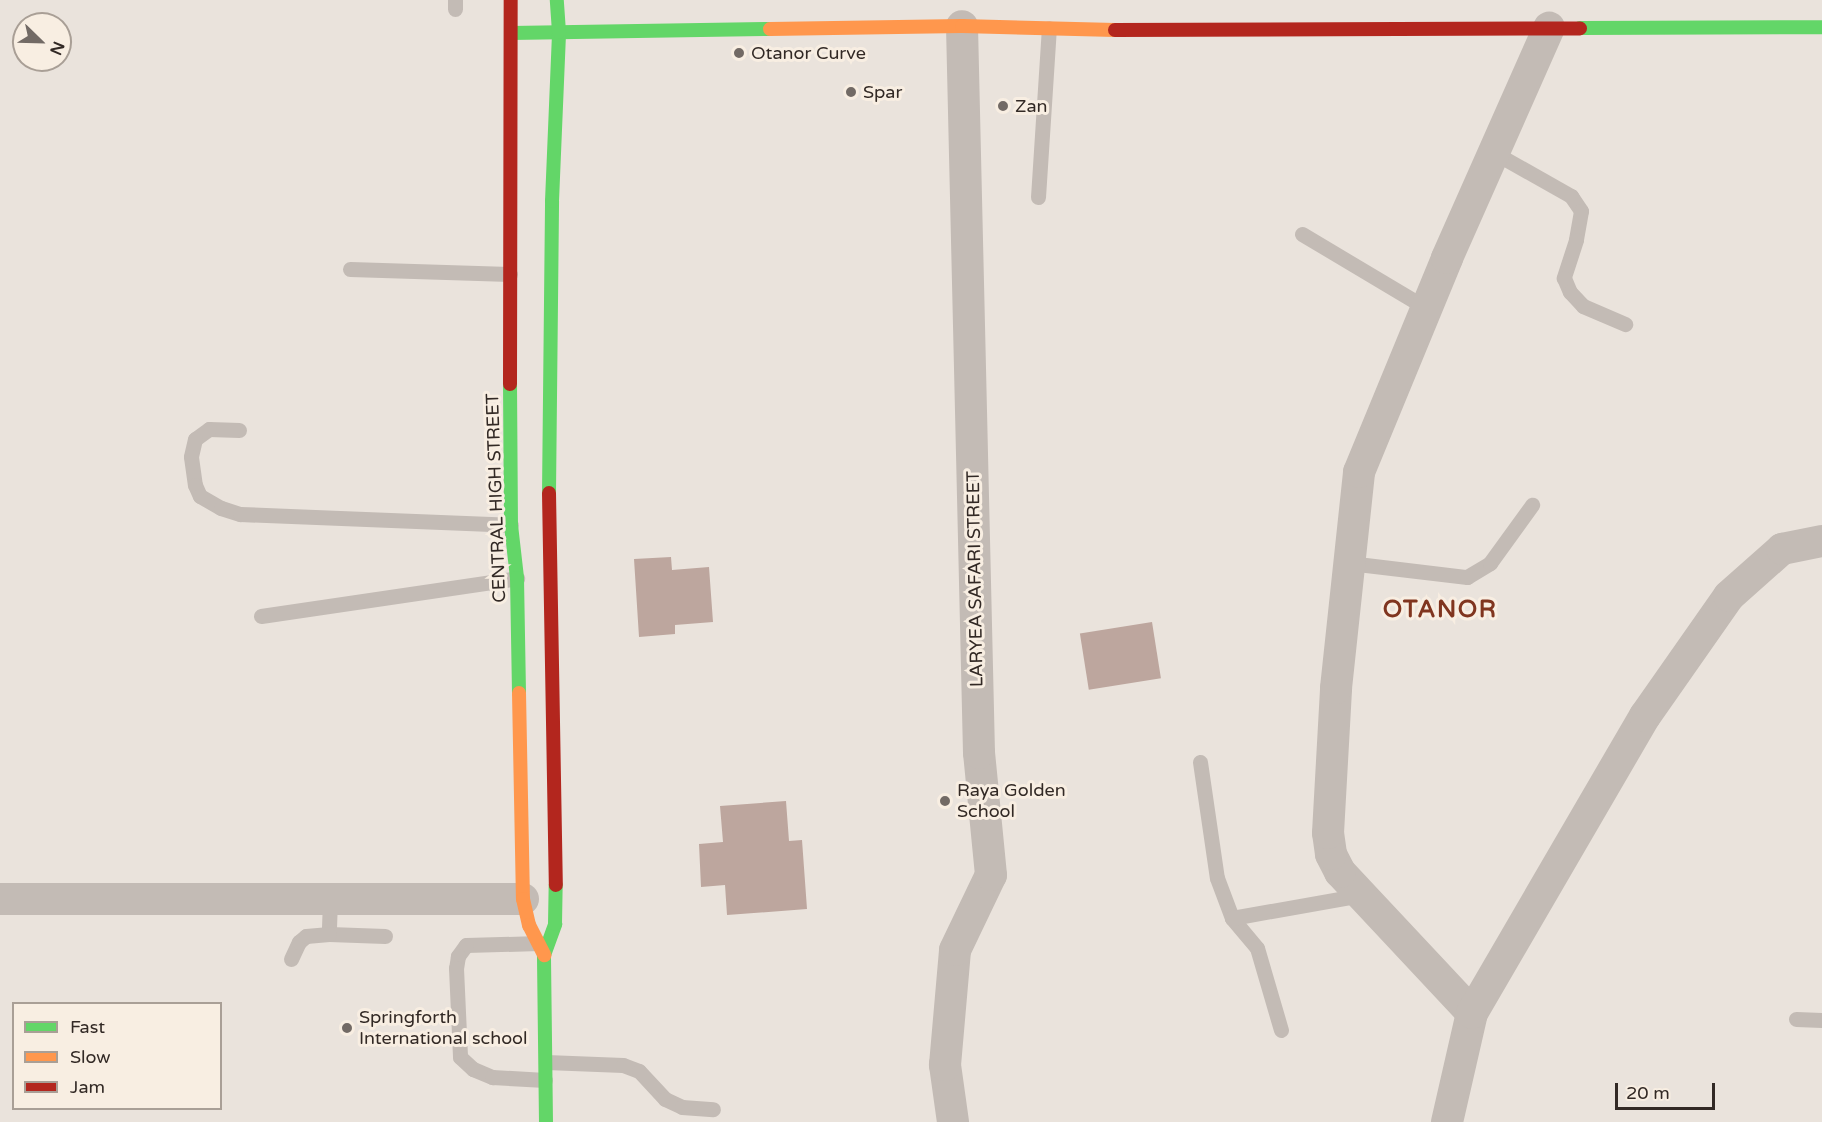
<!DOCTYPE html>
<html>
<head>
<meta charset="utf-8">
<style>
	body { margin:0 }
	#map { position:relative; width:1822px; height:1122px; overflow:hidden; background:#eae3dc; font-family:"Varela Round",sans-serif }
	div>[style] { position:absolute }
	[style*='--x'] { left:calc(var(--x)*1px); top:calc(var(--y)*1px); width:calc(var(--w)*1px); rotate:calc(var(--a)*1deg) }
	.building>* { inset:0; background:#bda69e; transform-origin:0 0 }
	.lane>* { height:15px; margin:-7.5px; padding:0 7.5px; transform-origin:7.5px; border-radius:7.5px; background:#c3bbb5 }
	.street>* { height:32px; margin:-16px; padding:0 16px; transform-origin:16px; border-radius:16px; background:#c3bbb5 }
	.fast>* { height:14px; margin:-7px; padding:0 7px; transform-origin:7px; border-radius:7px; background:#63d668 }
	.slow>* { height:14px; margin:-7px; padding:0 7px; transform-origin:7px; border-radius:7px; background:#ff974d }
	.jam>* { height:14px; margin:-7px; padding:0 7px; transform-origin:7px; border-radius:7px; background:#b3261e }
	.dots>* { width:16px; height:16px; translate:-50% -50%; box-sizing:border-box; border:3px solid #f8eee2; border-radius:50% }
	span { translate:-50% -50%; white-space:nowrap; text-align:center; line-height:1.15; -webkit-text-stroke:6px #f8eee2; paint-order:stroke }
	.poi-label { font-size:18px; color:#322925 }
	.left { translate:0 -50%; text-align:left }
	.street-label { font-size:18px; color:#322925 }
	.district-label { font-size:24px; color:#80351f; font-weight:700; letter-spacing:1.5px }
	.legend { position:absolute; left:12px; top:1002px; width:210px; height:108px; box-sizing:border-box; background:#f8eee2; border:2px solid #a99f96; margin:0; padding:8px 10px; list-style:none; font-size:18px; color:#322925 }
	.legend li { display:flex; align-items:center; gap:12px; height:30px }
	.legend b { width:30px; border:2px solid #a99f96 }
	.north { position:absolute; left:12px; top:12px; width:60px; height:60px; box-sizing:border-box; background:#f8eee2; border:2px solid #a99f96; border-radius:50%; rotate:113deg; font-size:16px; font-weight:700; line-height:24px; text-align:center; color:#322925 }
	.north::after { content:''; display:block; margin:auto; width:21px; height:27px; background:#726a65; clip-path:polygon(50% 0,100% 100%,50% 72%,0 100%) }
	.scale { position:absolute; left:1615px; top:1083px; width:100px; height:27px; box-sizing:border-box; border:3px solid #322925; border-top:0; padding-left:8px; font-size:18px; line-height:21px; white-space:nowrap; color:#322925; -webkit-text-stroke:4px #f8eee2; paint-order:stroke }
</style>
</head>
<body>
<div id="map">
	<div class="building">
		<div style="clip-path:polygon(671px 557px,672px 570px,709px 567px,713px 622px,675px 625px,675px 634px,639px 637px,634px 559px)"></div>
		<div style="left:1152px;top:622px;width:57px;height:73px;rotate:81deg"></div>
		<div style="clip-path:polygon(786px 801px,789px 841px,802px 840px,807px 909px,727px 915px,725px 885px,701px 887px,699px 844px,723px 842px,720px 806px)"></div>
	</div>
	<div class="lane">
		<div style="--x:455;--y:9;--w:9;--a:-90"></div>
		<div style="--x:1493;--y:152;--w:90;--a:29.4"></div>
		<div style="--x:1571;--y:196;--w:18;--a:56"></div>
		<div style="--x:1581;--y:211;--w:29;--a:100"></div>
		<div style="--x:1576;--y:240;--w:40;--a:108"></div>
		<div style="--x:1564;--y:278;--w:15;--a:67"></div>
		<div style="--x:1570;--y:292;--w:19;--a:47"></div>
		<div style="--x:1583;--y:306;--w:46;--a:23.2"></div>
		<div style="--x:1038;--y:197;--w:169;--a:-86.3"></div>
		<div style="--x:1302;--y:234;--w:144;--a:30.8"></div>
		<div style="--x:350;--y:269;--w:160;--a:1.8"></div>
		<div style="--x:239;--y:430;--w:30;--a:-178"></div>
		<div style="--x:209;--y:429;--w:17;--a:144"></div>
		<div style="--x:195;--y:439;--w:18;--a:103"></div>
		<div style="--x:191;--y:457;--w:28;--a:82"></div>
		<div style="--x:195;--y:485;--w:12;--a:66"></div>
		<div style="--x:200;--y:496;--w:24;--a:30"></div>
		<div style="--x:221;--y:508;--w:20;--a:18"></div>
		<div style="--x:240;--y:514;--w:271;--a:2.3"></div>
		<div style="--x:1349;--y:563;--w:119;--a:6.8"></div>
		<div style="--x:1467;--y:577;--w:27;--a:-31"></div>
		<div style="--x:1490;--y:563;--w:72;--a:-54.1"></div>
		<div style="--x:261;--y:616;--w:259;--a:-8.4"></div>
		<div style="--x:1200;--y:762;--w:117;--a:81.7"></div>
		<div style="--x:1217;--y:878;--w:43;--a:69.4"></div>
		<div style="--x:330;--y:899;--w:35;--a:92"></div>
		<div style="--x:329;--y:934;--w:56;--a:2"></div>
		<div style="--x:539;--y:943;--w:73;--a:178.4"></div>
		<div style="--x:466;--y:945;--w:14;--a:126"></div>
		<div style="--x:458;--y:956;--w:12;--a:99"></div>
		<div style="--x:456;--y:968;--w:89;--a:87.4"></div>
		<div style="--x:460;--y:1057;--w:18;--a:43"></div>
		<div style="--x:473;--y:1069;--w:21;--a:23"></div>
		<div style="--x:492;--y:1077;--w:53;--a:3.2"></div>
		<div style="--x:291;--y:959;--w:19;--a:-65"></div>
		<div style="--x:299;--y:942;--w:9;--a:-41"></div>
		<div style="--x:306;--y:936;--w:23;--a:-5"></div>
		<div style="--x:1796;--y:1019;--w:26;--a:2"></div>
		<div style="--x:1281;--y:1030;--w:85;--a:-106.3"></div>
		<div style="--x:1257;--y:948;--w:39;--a:-130"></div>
		<div style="--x:1232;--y:918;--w:131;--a:-10.1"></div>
		<div style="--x:546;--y:1062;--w:77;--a:2.2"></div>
		<div style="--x:623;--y:1065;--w:17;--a:21"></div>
		<div style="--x:639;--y:1071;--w:38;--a:47"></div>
		<div style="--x:665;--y:1099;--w:19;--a:25"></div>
		<div style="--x:682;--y:1107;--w:31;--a:4"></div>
	</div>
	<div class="street">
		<div style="--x:0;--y:899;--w:523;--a:0"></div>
		<div style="--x:1472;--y:1013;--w:193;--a:-133.1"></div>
		<div style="--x:1340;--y:872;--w:20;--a:-117"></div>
		<div style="--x:1331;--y:854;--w:21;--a:-98"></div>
		<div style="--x:1328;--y:833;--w:145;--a:-86.8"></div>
		<div style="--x:1336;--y:688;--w:217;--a:-83.9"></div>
		<div style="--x:1359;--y:472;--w:231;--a:-67.6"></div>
		<div style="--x:1447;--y:258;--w:252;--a:-66.1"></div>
		<div style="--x:953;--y:1122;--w:58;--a:-98"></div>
		<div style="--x:945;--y:1065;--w:115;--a:-85"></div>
		<div style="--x:955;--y:950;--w:83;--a:-64.4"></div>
		<div style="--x:991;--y:875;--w:123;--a:-95.6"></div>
		<div style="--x:979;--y:753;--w:727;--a:-91.34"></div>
		<div style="--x:1447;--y:1122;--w:112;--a:-77.1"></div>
		<div style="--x:1472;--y:1013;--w:344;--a:-59.8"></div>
		<div style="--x:1645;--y:716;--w:146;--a:-55"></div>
		<div style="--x:1729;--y:596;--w:71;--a:-41.6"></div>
		<div style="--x:1782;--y:549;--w:41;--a:-11.3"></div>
	</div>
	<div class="fast">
		<div style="--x:1580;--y:28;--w:242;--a:-0.2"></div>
		<div style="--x:511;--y:33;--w:259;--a:-0.9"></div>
		<div style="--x:510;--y:384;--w:141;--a:89.6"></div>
		<div style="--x:511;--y:525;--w:53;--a:83.5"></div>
		<div style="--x:517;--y:578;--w:115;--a:89"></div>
		<div style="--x:549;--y:493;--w:292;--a:-89.4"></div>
		<div style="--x:552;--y:201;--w:169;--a:-87.6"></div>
		<div style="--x:559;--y:32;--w:32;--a:-94"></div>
		<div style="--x:546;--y:1122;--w:167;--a:-90.7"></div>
		<div style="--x:544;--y:955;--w:33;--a:-70"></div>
		<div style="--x:555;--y:924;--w:39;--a:-89"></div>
	</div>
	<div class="slow">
		<div style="--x:770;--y:29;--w:192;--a:-0.9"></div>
		<div style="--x:962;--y:26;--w:153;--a:1.5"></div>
		<div style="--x:519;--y:693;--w:206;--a:88.9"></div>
		<div style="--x:523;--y:899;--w:27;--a:77"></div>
		<div style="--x:529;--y:925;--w:34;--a:63"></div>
	</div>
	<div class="jam">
		<div style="--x:1115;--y:30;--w:465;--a:-0.2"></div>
		<div style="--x:510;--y:384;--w:384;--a:-89.9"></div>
		<div style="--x:549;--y:493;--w:392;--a:89"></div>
	</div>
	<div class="dots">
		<div style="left:739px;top:53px;background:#726a65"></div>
		<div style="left:851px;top:92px;background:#726a65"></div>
		<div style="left:1003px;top:106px;background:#726a65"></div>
		<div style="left:945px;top:801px;background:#726a65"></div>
		<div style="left:347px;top:1028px;background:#726a65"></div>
	</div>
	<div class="poi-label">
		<span class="left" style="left:751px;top:53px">Otanor Curve</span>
		<span class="left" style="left:863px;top:92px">Spar</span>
		<span class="left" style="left:1015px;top:106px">Zan</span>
		<span class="left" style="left:957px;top:801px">Raya Golden<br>School</span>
		<span class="left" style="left:359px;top:1028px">Springforth<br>International school</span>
	</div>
	<div class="street-label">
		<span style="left:496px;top:498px;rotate:-92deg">CENTRAL HIGH STREET</span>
		<span style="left:975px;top:579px;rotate:-91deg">LARYEA SAFARI STREET</span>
	</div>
	<div class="district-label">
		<span style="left:1440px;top:610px">OTANOR</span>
	</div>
	<ul class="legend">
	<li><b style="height:8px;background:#63d668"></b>Fast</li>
	<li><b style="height:8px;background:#ff974d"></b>Slow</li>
	<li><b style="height:8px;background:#b3261e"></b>Jam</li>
	</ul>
	<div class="north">N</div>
	<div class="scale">20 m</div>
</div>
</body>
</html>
